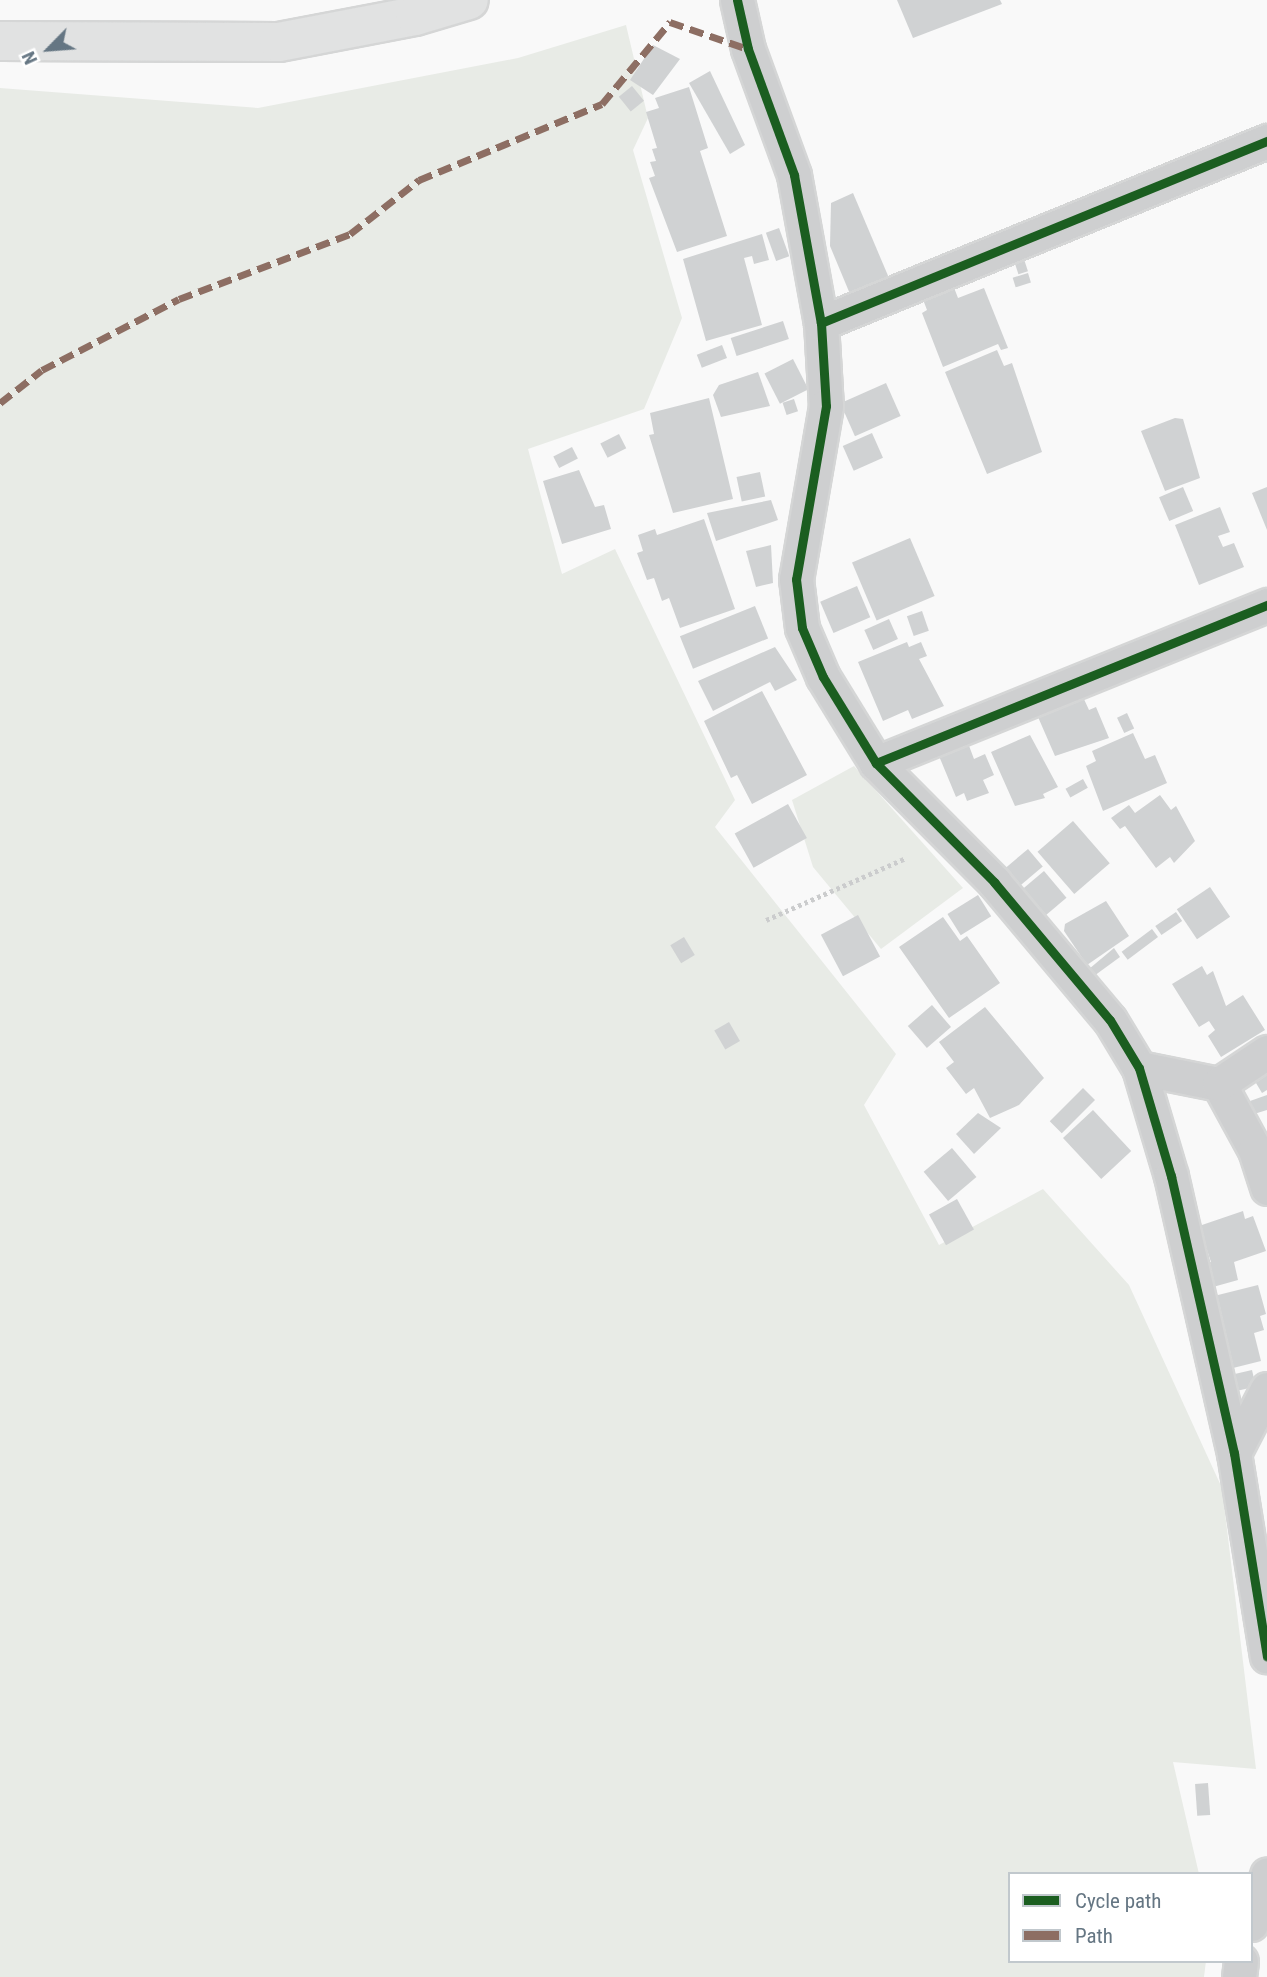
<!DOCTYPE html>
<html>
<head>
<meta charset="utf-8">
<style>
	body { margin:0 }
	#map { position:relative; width:1267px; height:1977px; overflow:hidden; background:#f9f9f9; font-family:"Roboto Condensed",sans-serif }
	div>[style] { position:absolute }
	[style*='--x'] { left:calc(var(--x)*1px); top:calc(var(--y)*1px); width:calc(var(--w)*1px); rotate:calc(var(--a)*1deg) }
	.green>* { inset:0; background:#e8ebe6 }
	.building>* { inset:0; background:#d0d2d3; transform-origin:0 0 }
	.path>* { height:4.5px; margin-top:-2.25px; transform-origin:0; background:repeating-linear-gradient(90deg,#cbcccd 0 3.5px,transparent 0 7px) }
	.roads { filter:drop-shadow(2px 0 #d5d6d6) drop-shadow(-2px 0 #d5d6d6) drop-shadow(0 2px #d5d6d6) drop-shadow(0 -2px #d5d6d6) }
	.street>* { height:33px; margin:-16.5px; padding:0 16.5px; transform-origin:16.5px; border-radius:16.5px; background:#cecfd0 }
	.highway>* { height:38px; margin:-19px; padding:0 19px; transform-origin:19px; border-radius:19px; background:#e1e2e2 }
	.quiet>* { height:7px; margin-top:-3.5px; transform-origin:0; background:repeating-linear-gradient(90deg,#8d6e63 0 14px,transparent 0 21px) }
	.cycleway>* { height:9px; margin:-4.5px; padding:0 4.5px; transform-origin:4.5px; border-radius:4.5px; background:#1b5e20 }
	span { translate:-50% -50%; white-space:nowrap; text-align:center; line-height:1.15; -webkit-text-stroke:7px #fff; paint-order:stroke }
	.legend { position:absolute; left:1008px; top:1872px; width:245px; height:91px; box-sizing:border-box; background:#fff; border:2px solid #c1c8cd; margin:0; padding:9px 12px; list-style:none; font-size:21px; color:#657683 }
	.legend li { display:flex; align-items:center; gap:14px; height:35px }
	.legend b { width:35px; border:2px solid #c1c8cd }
	.north { position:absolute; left:14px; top:14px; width:70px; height:70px; -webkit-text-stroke:5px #fff; paint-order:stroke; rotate:245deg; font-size:19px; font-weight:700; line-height:28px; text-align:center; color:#657683 }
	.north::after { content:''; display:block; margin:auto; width:24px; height:32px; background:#657683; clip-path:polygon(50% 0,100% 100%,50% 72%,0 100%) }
</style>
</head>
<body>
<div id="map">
	<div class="green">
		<div style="clip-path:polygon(626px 25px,648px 118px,633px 150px,682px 318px,644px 409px,528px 449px,562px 574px,615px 549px,735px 800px,715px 827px,896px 1054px,864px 1105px,939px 1245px,1043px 1189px,1129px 1285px,1222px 1488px,1256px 1769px,1173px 1762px,1199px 1874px,1010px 1874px,1010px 1961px,1206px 1961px,1204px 1977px,0 1977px,0 88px,258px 108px,518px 58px)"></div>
		<div style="clip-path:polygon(854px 766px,963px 888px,881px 949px,813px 867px,792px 800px)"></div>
	</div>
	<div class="building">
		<div style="clip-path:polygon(897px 0,1000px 0,1002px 4px,913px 38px)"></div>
		<div style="clip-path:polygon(653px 45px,680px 59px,653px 95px,630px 80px)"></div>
		<div style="clip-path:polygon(710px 71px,745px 145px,730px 154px,689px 83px)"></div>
		<div style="left:632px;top:86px;width:19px;height:17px;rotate:51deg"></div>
		<div style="clip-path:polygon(689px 87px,708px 148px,700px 151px,727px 236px,677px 252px,649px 178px,655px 176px,650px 162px,656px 161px,652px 149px,657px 148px,646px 112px,659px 108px,655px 98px)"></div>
		<div style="clip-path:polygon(853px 193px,889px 278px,850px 294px,830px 246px,831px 203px)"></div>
		<div style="left:779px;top:228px;width:30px;height:14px;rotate:70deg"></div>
		<div style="clip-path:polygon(762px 234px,769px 260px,754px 264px,752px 256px,744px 258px,762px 325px,706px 341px,683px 259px)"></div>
		<div style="left:1023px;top:256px;width:16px;height:10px;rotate:72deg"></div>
		<div style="left:1028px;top:273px;width:10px;height:16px;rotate:73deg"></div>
		<div style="clip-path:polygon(953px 285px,958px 298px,984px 288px,1008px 348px,1001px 350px,998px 344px,943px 367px,922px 313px,927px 310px,922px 297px)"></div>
		<div style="left:783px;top:321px;width:19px;height:55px;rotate:72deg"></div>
		<div style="left:722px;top:345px;width:14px;height:27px;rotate:69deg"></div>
		<div style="clip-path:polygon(997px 350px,1004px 366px,1012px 363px,1042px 452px,987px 474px,945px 372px)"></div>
		<div style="left:793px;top:359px;width:34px;height:32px;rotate:63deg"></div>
		<div style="clip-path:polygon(758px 372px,770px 406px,721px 417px,713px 395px,719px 385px)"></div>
		<div style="left:886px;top:383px;width:36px;height:50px;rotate:66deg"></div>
		<div style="clip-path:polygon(709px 398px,733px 499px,673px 513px,649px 435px,654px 434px,650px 413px)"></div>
		<div style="left:794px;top:399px;width:13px;height:12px;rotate:72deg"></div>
		<div style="clip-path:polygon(1175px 418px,1183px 419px,1200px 478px,1165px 491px,1141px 431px)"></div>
		<div style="left:872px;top:433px;width:27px;height:32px;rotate:66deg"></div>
		<div style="left:619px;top:434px;width:16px;height:21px;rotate:63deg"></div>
		<div style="left:572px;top:447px;width:13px;height:21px;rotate:63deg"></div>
		<div style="clip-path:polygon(579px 470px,595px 507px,604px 505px,611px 529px,562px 544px,543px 481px)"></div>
		<div style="left:760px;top:472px;width:25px;height:24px;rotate:78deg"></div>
		<div style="left:1183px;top:487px;width:26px;height:26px;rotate:67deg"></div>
		<div style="clip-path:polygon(1267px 487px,1267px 530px,1252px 493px)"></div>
		<div style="clip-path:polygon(771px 500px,778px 520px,716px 541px,707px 513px)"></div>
		<div style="clip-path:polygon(1220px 507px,1230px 532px,1218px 536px,1223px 547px,1234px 543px,1244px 567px,1199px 585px,1175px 525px)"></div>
		<div style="clip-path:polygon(704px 519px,735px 609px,680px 628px,669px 598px,662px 601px,654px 578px,647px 580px,637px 553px,643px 551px,638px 535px,655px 529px,657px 535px)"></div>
		<div style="left:910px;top:538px;width:63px;height:63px;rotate:67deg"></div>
		<div style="clip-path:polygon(771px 545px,773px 583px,756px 587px,746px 551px)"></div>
		<div style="left:857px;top:586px;width:34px;height:40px;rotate:67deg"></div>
		<div style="left:755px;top:606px;width:35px;height:81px;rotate:68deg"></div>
		<div style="left:922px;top:611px;width:21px;height:16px;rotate:71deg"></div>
		<div style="left:889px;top:619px;width:22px;height:27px;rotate:66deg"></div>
		<div style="clip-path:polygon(907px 642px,909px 647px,921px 642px,927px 656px,919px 659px,944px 706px,912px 719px,908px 710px,883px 721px,858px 662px)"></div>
		<div style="clip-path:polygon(775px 647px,797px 680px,775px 691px,770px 682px,713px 711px,698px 681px)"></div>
		<div style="clip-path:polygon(762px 691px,807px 775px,752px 804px,737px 775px,731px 778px,704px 721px)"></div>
		<div style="clip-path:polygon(1083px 697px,1089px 710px,1096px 707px,1109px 738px,1055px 756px,1038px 717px)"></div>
		<div style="left:1127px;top:713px;width:17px;height:11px;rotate:65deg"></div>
		<div style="clip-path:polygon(1133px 733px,1145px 759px,1155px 755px,1167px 783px,1103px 811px,1086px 766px,1096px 761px,1092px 751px)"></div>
		<div style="clip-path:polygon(1030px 735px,1058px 787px,1043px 794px,1045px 798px,1015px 806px,991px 752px)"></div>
		<div style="clip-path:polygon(968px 743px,974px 759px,985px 754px,994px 775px,983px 780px,989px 793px,967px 801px,964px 793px,956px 797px,939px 756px)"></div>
		<div style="left:1083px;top:779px;width:10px;height:20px;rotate:61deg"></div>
		<div style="clip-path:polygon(1160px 795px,1171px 810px,1176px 806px,1195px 841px,1174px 863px,1170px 857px,1156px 868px,1125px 826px,1120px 829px,1111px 818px,1129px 805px,1135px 813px)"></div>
		<div style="left:788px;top:804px;width:39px;height:61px;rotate:61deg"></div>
		<div style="left:1073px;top:821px;width:56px;height:47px;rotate:49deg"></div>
		<div style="left:1028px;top:849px;width:23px;height:29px;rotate:50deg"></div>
		<div style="left:1044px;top:871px;width:35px;height:29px;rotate:50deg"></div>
		<div style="left:1210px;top:887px;width:36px;height:40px;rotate:56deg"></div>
		<div style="left:978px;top:895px;width:25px;height:36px;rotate:58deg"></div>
		<div style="clip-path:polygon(1106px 901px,1129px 936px,1087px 965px,1064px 931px,1065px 924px)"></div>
		<div style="left:1176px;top:912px;width:11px;height:25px;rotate:56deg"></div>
		<div style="left:858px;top:915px;width:47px;height:42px;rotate:62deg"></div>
		<div style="clip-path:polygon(943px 917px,960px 941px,967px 936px,1000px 983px,949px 1018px,899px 947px)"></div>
		<div style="left:1152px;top:929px;width:10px;height:38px;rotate:53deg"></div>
		<div style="left:684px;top:937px;width:21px;height:16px;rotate:59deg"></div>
		<div style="clip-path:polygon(1114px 948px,1120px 957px,1094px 976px,1089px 969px)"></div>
		<div style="clip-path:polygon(1202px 966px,1207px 975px,1213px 971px,1226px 1006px,1243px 995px,1265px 1030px,1221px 1057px,1208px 1036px,1215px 1030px,1209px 1021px,1199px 1027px,1172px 984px)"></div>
		<div style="left:932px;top:1005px;width:29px;height:32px;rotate:49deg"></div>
		<div style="clip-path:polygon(985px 1007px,1044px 1078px,1019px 1105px,990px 1118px,974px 1088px,966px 1094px,946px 1068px,954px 1062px,939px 1042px)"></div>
		<div style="left:729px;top:1022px;width:22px;height:17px;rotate:60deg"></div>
		<div style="clip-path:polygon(1267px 1070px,1267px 1090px,1262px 1093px,1253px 1078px)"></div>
		<div style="left:1083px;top:1088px;width:17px;height:47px;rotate:45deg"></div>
		<div style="clip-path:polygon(1267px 1095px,1267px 1110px,1254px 1114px,1250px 1101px)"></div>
		<div style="left:1093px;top:1110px;width:56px;height:41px;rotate:47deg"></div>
		<div style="clip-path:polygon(978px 1113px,1001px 1128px,974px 1154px,956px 1134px)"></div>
		<div style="left:952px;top:1148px;width:38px;height:37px;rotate:50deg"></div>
		<div style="left:957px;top:1199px;width:35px;height:32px;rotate:61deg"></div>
		<div style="clip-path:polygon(1243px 1211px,1245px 1219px,1253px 1216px,1266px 1251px,1234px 1262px,1238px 1280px,1213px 1287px,1206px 1263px,1211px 1262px,1199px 1226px)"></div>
		<div style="clip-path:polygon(1258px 1285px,1266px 1314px,1260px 1316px,1264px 1330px,1254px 1333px,1261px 1361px,1233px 1368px,1214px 1296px)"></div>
		<div style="left:1252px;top:1370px;width:17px;height:21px;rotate:77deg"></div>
		<div style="left:1208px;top:1783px;width:32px;height:13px;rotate:86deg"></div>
	</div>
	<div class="path">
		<div style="--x:766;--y:920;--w:153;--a:-23.9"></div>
	</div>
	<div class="roads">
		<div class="street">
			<div style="--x:737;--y:0;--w:50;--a:77.3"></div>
			<div style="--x:748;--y:49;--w:134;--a:69.9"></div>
			<div style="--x:794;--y:175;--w:150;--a:79.7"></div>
			<div style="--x:821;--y:323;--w:83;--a:86.6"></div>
			<div style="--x:826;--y:406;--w:176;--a:99.8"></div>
			<div style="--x:796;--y:579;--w:49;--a:83"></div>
			<div style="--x:802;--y:628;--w:53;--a:66.8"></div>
			<div style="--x:823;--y:677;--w:101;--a:58.4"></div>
			<div style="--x:876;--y:763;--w:168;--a:45.2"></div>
			<div style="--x:994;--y:882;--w:180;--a:50"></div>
			<div style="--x:1110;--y:1020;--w:56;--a:58.9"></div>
			<div style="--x:1139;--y:1068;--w:113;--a:73.5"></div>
			<div style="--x:1171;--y:1176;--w:284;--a:77.2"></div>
			<div style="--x:1234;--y:1453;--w:206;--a:80.8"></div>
			<div style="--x:821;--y:323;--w:482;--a:-22.2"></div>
			<div style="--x:876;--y:763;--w:422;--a:-22"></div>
			<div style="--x:1139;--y:1068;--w:82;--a:11.3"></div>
			<div style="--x:1219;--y:1084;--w:75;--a:61.4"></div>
			<div style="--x:1255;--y:1150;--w:40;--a:72"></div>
			<div style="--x:1219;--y:1084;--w:58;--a:-33.7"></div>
			<div style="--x:1234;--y:1453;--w:72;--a:-62.7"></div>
			<div style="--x:1251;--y:1924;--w:52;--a:-71.9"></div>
			<div style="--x:1239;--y:1977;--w:16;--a:-83"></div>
		</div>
		<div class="highway">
			<div style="--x:0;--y:41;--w:279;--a:0.2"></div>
			<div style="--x:279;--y:42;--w:138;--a:-10.8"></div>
			<div style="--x:415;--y:16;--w:56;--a:-16.5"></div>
		</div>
	</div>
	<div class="quiet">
		<div style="--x:0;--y:403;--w:53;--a:-38.2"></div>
		<div style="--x:42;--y:370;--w:154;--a:-27.4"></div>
		<div style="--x:179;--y:299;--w:183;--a:-20.8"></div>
		<div style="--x:350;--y:234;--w:88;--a:-38"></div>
		<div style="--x:419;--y:180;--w:198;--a:-22.6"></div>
		<div style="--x:602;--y:104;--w:107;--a:-50.3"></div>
		<div style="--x:670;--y:22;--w:83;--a:19.1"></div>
	</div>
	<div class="cycleway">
		<div style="--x:737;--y:0;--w:50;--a:77.3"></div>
		<div style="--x:748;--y:49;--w:134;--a:69.9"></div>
		<div style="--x:794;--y:175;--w:150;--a:79.7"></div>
		<div style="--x:821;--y:323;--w:83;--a:86.6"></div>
		<div style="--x:826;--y:406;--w:176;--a:99.8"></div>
		<div style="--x:796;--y:579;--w:49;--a:83"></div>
		<div style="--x:802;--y:628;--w:53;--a:66.8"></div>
		<div style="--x:823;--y:677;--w:101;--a:58.4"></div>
		<div style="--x:876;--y:763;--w:168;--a:45.2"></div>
		<div style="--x:994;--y:882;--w:180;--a:50"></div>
		<div style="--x:1110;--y:1020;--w:56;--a:58.9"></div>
		<div style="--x:1139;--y:1068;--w:113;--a:73.5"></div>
		<div style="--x:1171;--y:1176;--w:284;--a:77.2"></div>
		<div style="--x:1234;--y:1453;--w:206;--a:80.8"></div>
		<div style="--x:821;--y:323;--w:482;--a:-22.2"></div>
		<div style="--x:876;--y:763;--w:422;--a:-22"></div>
	</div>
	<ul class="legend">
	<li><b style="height:9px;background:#1b5e20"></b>Cycle path</li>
	<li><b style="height:9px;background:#8d6e63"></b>Path</li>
	</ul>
	<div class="north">N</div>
</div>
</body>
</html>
